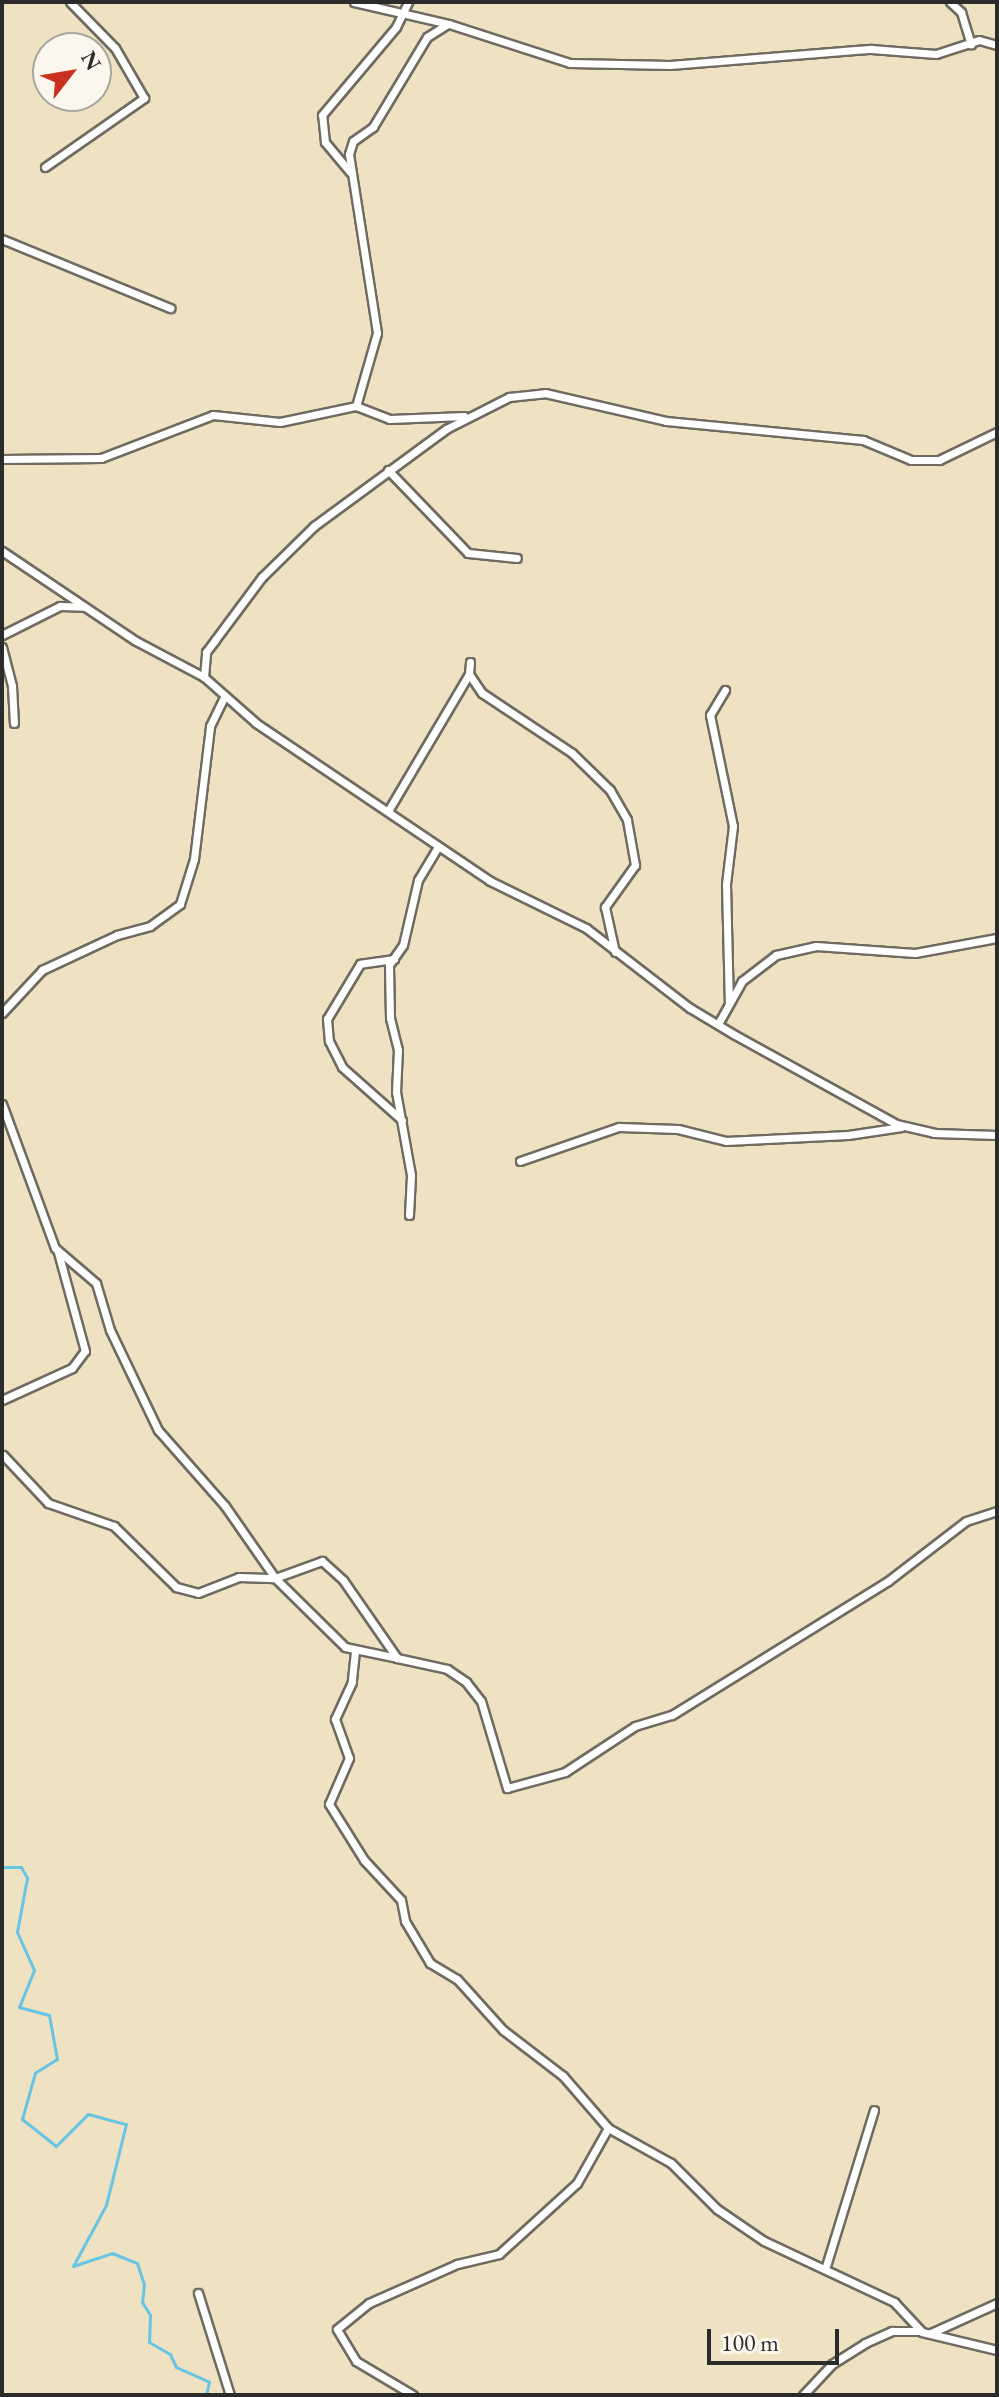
<!DOCTYPE html>
<html>
<head>
<meta charset="utf-8">
<style>
	body { margin:0 }
	#map { position:relative; width:999px; height:2397px; overflow:hidden; background:#eee2c2; font-family:"EB Garamond",serif }
	div>[style] { position:absolute }
	[style*='--x'] { left:calc(var(--x)*1px); top:calc(var(--y)*1px); width:calc(var(--w)*1px); rotate:calc(var(--a)*1deg) }
	.stream>* { height:3px; margin:-1.5px; padding:0 1.5px; transform-origin:1.5px; border-radius:1.5px; background:#67c4e5 }
	.roads { filter:drop-shadow(2px 0 #6f6b60) drop-shadow(-2px 0 #6f6b60) drop-shadow(0 2px #6f6b60) drop-shadow(0 -2px #6f6b60) }
	.street>* { height:7px; margin:-3.5px; padding:0 3.5px; transform-origin:3.5px; border-radius:3.5px; background:#fff }
	span { translate:-50% -50%; white-space:nowrap; text-align:center; line-height:1.15; -webkit-text-stroke:7px #fbf7ec; paint-order:stroke }
	.frame { position:absolute; inset:0; border:4px solid #2b2b2b; pointer-events:none }
	.north { position:absolute; left:32px; top:32px; width:80px; height:80px; box-sizing:border-box; background:#fbf7ec; border:2px solid #a8a59f; border-radius:50%; rotate:59deg; font-size:22px; font-weight:700; line-height:32px; text-align:center; color:#2b2b2b }
	.north::after { content:''; display:block; margin:auto; width:28px; height:36px; background:#c8321e; clip-path:polygon(50% 0,100% 100%,50% 72%,0 100%) }
	.scale { position:absolute; left:707px; top:2329px; width:132px; height:36px; box-sizing:border-box; border:4px solid #2b2b2b; border-top:0; padding-left:10px; font-size:24px; line-height:28px; white-space:nowrap; color:#2b2b2b; -webkit-text-stroke:6px #fbf7ec; paint-order:stroke }
</style>
</head>
<body>
<div id="map">
	<div class="stream">
		<div style="--x:2;--y:1867;--w:19;--a:0"></div>
		<div style="--x:21;--y:1867;--w:13;--a:61"></div>
		<div style="--x:27;--y:1878;--w:55;--a:100.5"></div>
		<div style="--x:17;--y:1932;--w:42;--a:65.9"></div>
		<div style="--x:34;--y:1970;--w:40;--a:112"></div>
		<div style="--x:19;--y:2007;--w:31;--a:15"></div>
		<div style="--x:49;--y:2015;--w:45;--a:79.7"></div>
		<div style="--x:57;--y:2059;--w:26;--a:148"></div>
		<div style="--x:35;--y:2073;--w:48;--a:105.8"></div>
		<div style="--x:22;--y:2119;--w:43;--a:38.5"></div>
		<div style="--x:56;--y:2146;--w:45;--a:-45"></div>
		<div style="--x:88;--y:2114;--w:39;--a:15"></div>
		<div style="--x:126;--y:2124;--w:83;--a:103.9"></div>
		<div style="--x:106;--y:2205;--w:69;--a:118.4"></div>
		<div style="--x:73;--y:2266;--w:41;--a:-18.4"></div>
		<div style="--x:112;--y:2253;--w:27;--a:22"></div>
		<div style="--x:137;--y:2263;--w:22;--a:72"></div>
		<div style="--x:144;--y:2284;--w:18;--a:96"></div>
		<div style="--x:142;--y:2302;--w:15;--a:58"></div>
		<div style="--x:150;--y:2315;--w:27;--a:92"></div>
		<div style="--x:149;--y:2342;--w:24;--a:30"></div>
		<div style="--x:170;--y:2354;--w:14;--a:65"></div>
		<div style="--x:176;--y:2367;--w:36;--a:24"></div>
		<div style="--x:209;--y:2382;--w:13;--a:103"></div>
	</div>
	<div class="roads">
		<div class="street">
			<div style="--x:354;--y:2;--w:98;--a:13"></div>
			<div style="--x:449;--y:24;--w:127;--a:17.9"></div>
			<div style="--x:570;--y:63;--w:100;--a:1.1"></div>
			<div style="--x:670;--y:65;--w:202;--a:-4.6"></div>
			<div style="--x:871;--y:49;--w:65;--a:4.4"></div>
			<div style="--x:936;--y:54;--w:45;--a:-18"></div>
			<div style="--x:979;--y:40;--w:19;--a:16"></div>
			<div style="--x:950;--y:2;--w:15;--a:42"></div>
			<div style="--x:961;--y:12;--w:34;--a:73"></div>
			<div style="--x:446;--y:25;--w:22;--a:148"></div>
			<div style="--x:427;--y:37;--w:105;--a:121"></div>
			<div style="--x:373;--y:127;--w:24;--a:145"></div>
			<div style="--x:353;--y:141;--w:14;--a:107"></div>
			<div style="--x:349;--y:154;--w:181;--a:81.1"></div>
			<div style="--x:377;--y:333;--w:76;--a:106"></div>
			<div style="--x:356;--y:406;--w:36;--a:21"></div>
			<div style="--x:390;--y:419;--w:74;--a:-2.3"></div>
			<div style="--x:45;--y:167;--w:121;--a:-34.9"></div>
			<div style="--x:144;--y:98;--w:58;--a:-120.1"></div>
			<div style="--x:115;--y:48;--w:64;--a:-134.4"></div>
			<div style="--x:350;--y:172;--w:39;--a:-130"></div>
			<div style="--x:325;--y:142;--w:27;--a:-96"></div>
			<div style="--x:322;--y:115;--w:115;--a:-49.9"></div>
			<div style="--x:396;--y:27;--w:28;--a:-64"></div>
			<div style="--x:2;--y:239;--w:182;--a:22.3"></div>
			<div style="--x:2;--y:459;--w:99;--a:-0.6"></div>
			<div style="--x:101;--y:458;--w:120;--a:-21"></div>
			<div style="--x:213;--y:415;--w:67;--a:6"></div>
			<div style="--x:280;--y:422;--w:78;--a:-11.9"></div>
			<div style="--x:388;--y:470;--w:115;--a:46.1"></div>
			<div style="--x:468;--y:553;--w:49;--a:5.8"></div>
			<div style="--x:2;--y:551;--w:161;--a:33.9"></div>
			<div style="--x:136;--y:641;--w:77;--a:27.9"></div>
			<div style="--x:204;--y:677;--w:69;--a:41.5"></div>
			<div style="--x:256;--y:723;--w:282;--a:34"></div>
			<div style="--x:490;--y:881;--w:107;--a:26.1"></div>
			<div style="--x:586;--y:928;--w:131;--a:37.6"></div>
			<div style="--x:690;--y:1008;--w:52;--a:31"></div>
			<div style="--x:735;--y:1035;--w:184;--a:28.9"></div>
			<div style="--x:896;--y:1124;--w:39;--a:13"></div>
			<div style="--x:934;--y:1133;--w:63;--a:1.8"></div>
			<div style="--x:2;--y:635;--w:65;--a:-26.6"></div>
			<div style="--x:60;--y:606;--w:24;--a:2"></div>
			<div style="--x:2;--y:647;--w:40;--a:75.6"></div>
			<div style="--x:12;--y:686;--w:37;--a:87"></div>
			<div style="--x:470;--y:662;--w:12;--a:95"></div>
			<div style="--x:469;--y:674;--w:23;--a:56"></div>
			<div style="--x:482;--y:693;--w:108;--a:33.7"></div>
			<div style="--x:572;--y:753;--w:53;--a:44.2"></div>
			<div style="--x:610;--y:790;--w:34;--a:60"></div>
			<div style="--x:627;--y:820;--w:46;--a:79.9"></div>
			<div style="--x:635;--y:865;--w:52;--a:125.5"></div>
			<div style="--x:605;--y:907;--w:46;--a:77.5"></div>
			<div style="--x:204;--y:677;--w:25;--a:-85"></div>
			<div style="--x:206;--y:652;--w:15;--a:-53"></div>
			<div style="--x:215;--y:640;--w:79;--a:-53.3"></div>
			<div style="--x:262;--y:577;--w:73;--a:-44.4"></div>
			<div style="--x:314;--y:526;--w:164;--a:-36.3"></div>
			<div style="--x:446;--y:429;--w:71;--a:-26.9"></div>
			<div style="--x:509;--y:397;--w:36;--a:-6"></div>
			<div style="--x:545;--y:393;--w:124;--a:13"></div>
			<div style="--x:666;--y:421;--w:198;--a:5.5"></div>
			<div style="--x:863;--y:440;--w:52;--a:22.6"></div>
			<div style="--x:911;--y:460;--w:28;--a:0"></div>
			<div style="--x:939;--y:460;--w:64;--a:-25.8"></div>
			<div style="--x:725;--y:690;--w:29;--a:121"></div>
			<div style="--x:710;--y:715;--w:113;--a:78.3"></div>
			<div style="--x:733;--y:826;--w:58;--a:96.9"></div>
			<div style="--x:726;--y:884;--w:119;--a:88.6"></div>
			<div style="--x:388;--y:811;--w:159;--a:-59.4"></div>
			<div style="--x:394;--y:959;--w:34;--a:172"></div>
			<div style="--x:360;--y:964;--w:64;--a:121"></div>
			<div style="--x:327;--y:1019;--w:22;--a:85"></div>
			<div style="--x:329;--y:1041;--w:29;--a:63"></div>
			<div style="--x:342;--y:1067;--w:80;--a:41.5"></div>
			<div style="--x:2;--y:1013;--w:59;--a:-47.1"></div>
			<div style="--x:42;--y:970;--w:83;--a:-25"></div>
			<div style="--x:117;--y:935;--w:34;--a:-15"></div>
			<div style="--x:150;--y:926;--w:37;--a:-36"></div>
			<div style="--x:180;--y:904;--w:47;--a:-72.7"></div>
			<div style="--x:194;--y:859;--w:134;--a:-83.1"></div>
			<div style="--x:210;--y:726;--w:32;--a:-64"></div>
			<div style="--x:718;--y:1024;--w:49;--a:-60.8"></div>
			<div style="--x:742;--y:981;--w:43;--a:-37.4"></div>
			<div style="--x:776;--y:955;--w:41;--a:-12.7"></div>
			<div style="--x:816;--y:946;--w:99;--a:4"></div>
			<div style="--x:915;--y:953;--w:83;--a:-10.4"></div>
			<div style="--x:2;--y:1104;--w:153;--a:69.8"></div>
			<div style="--x:55;--y:1248;--w:54;--a:40.5"></div>
			<div style="--x:96;--y:1283;--w:49;--a:73.4"></div>
			<div style="--x:110;--y:1330;--w:111;--a:64.4"></div>
			<div style="--x:158;--y:1430;--w:101;--a:48.6"></div>
			<div style="--x:225;--y:1506;--w:88;--a:55.2"></div>
			<div style="--x:275;--y:1578;--w:50;--a:-19.9"></div>
			<div style="--x:322;--y:1561;--w:28;--a:42"></div>
			<div style="--x:343;--y:1580;--w:95;--a:55.3"></div>
			<div style="--x:397;--y:1658;--w:51;--a:12.4"></div>
			<div style="--x:447;--y:1669;--w:23;--a:34"></div>
			<div style="--x:466;--y:1682;--w:24;--a:52"></div>
			<div style="--x:481;--y:1701;--w:91;--a:73.4"></div>
			<div style="--x:507;--y:1788;--w:60;--a:-15.4"></div>
			<div style="--x:565;--y:1772;--w:84;--a:-33.3"></div>
			<div style="--x:635;--y:1726;--w:39;--a:-17"></div>
			<div style="--x:672;--y:1715;--w:254;--a:-31.8"></div>
			<div style="--x:888;--y:1581;--w:98;--a:-37.6"></div>
			<div style="--x:966;--y:1521;--w:33;--a:-18"></div>
			<div style="--x:520;--y:1161;--w:105;--a:-19"></div>
			<div style="--x:619;--y:1127;--w:59;--a:1.9"></div>
			<div style="--x:678;--y:1129;--w:49;--a:14"></div>
			<div style="--x:726;--y:1141;--w:122;--a:-2.8"></div>
			<div style="--x:848;--y:1135;--w:54;--a:-8.6"></div>
			<div style="--x:409;--y:1215;--w:40;--a:-87.1"></div>
			<div style="--x:411;--y:1175;--w:84;--a:-100.2"></div>
			<div style="--x:396;--y:1092;--w:42;--a:-87.3"></div>
			<div style="--x:398;--y:1050;--w:33;--a:-104"></div>
			<div style="--x:390;--y:1018;--w:53;--a:-91.1"></div>
			<div style="--x:389;--y:965;--w:24;--a:-55"></div>
			<div style="--x:403;--y:945;--w:67;--a:-77"></div>
			<div style="--x:418;--y:880;--w:39;--a:-59"></div>
			<div style="--x:2;--y:1400;--w:77;--a:-24.6"></div>
			<div style="--x:72;--y:1368;--w:21;--a:-53"></div>
			<div style="--x:85;--y:1351;--w:103;--a:-105.3"></div>
			<div style="--x:3;--y:1455;--w:66;--a:46.8"></div>
			<div style="--x:48;--y:1503;--w:70;--a:19.2"></div>
			<div style="--x:114;--y:1526;--w:87;--a:44.5"></div>
			<div style="--x:176;--y:1587;--w:23;--a:15"></div>
			<div style="--x:198;--y:1593;--w:44;--a:-21.3"></div>
			<div style="--x:239;--y:1577;--w:36;--a:2"></div>
			<div style="--x:275;--y:1578;--w:98;--a:44.6"></div>
			<div style="--x:345;--y:1647;--w:53;--a:11.9"></div>
			<div style="--x:355;--y:1651;--w:31;--a:96"></div>
			<div style="--x:352;--y:1682;--w:41;--a:114.7"></div>
			<div style="--x:335;--y:1719;--w:41;--a:70.3"></div>
			<div style="--x:349;--y:1758;--w:50;--a:113.5"></div>
			<div style="--x:329;--y:1804;--w:66;--a:58"></div>
			<div style="--x:364;--y:1860;--w:54;--a:47.2"></div>
			<div style="--x:401;--y:1900;--w:21;--a:79"></div>
			<div style="--x:405;--y:1921;--w:49;--a:59.2"></div>
			<div style="--x:430;--y:1963;--w:31;--a:31"></div>
			<div style="--x:457;--y:1979;--w:69;--a:48"></div>
			<div style="--x:503;--y:2030;--w:76;--a:37.5"></div>
			<div style="--x:563;--y:2076;--w:69;--a:49.1"></div>
			<div style="--x:608;--y:2128;--w:72;--a:29.1"></div>
			<div style="--x:671;--y:2163;--w:65;--a:45"></div>
			<div style="--x:717;--y:2209;--w:57;--a:34.2"></div>
			<div style="--x:764;--y:2241;--w:144;--a:25.1"></div>
			<div style="--x:894;--y:2302;--w:41;--a:47"></div>
			<div style="--x:922;--y:2332;--w:77;--a:13.5"></div>
			<div style="--x:826;--y:2266;--w:163;--a:-72.9"></div>
			<div style="--x:198;--y:2293;--w:107;--a:72.6"></div>
			<div style="--x:931;--y:2333;--w:72;--a:-24.4"></div>
			<div style="--x:413;--y:2395;--w:66;--a:-149.2"></div>
			<div style="--x:356;--y:2361;--w:37;--a:-121"></div>
			<div style="--x:337;--y:2329;--w:41;--a:-39.1"></div>
			<div style="--x:369;--y:2303;--w:96;--a:-23.9"></div>
			<div style="--x:457;--y:2264;--w:43;--a:-13.4"></div>
			<div style="--x:499;--y:2254;--w:105;--a:-42.3"></div>
			<div style="--x:577;--y:2183;--w:63;--a:-60.6"></div>
			<div style="--x:803;--y:2395;--w:42;--a:-46.9"></div>
			<div style="--x:832;--y:2364;--w:39;--a:-32"></div>
			<div style="--x:865;--y:2343;--w:30;--a:-24"></div>
			<div style="--x:892;--y:2331;--w:28;--a:0"></div>
		</div>
	</div>
	<div class="frame"></div>
	<div class="north">N</div>
	<div class="scale">100 m</div>
</div>
</body>
</html>
